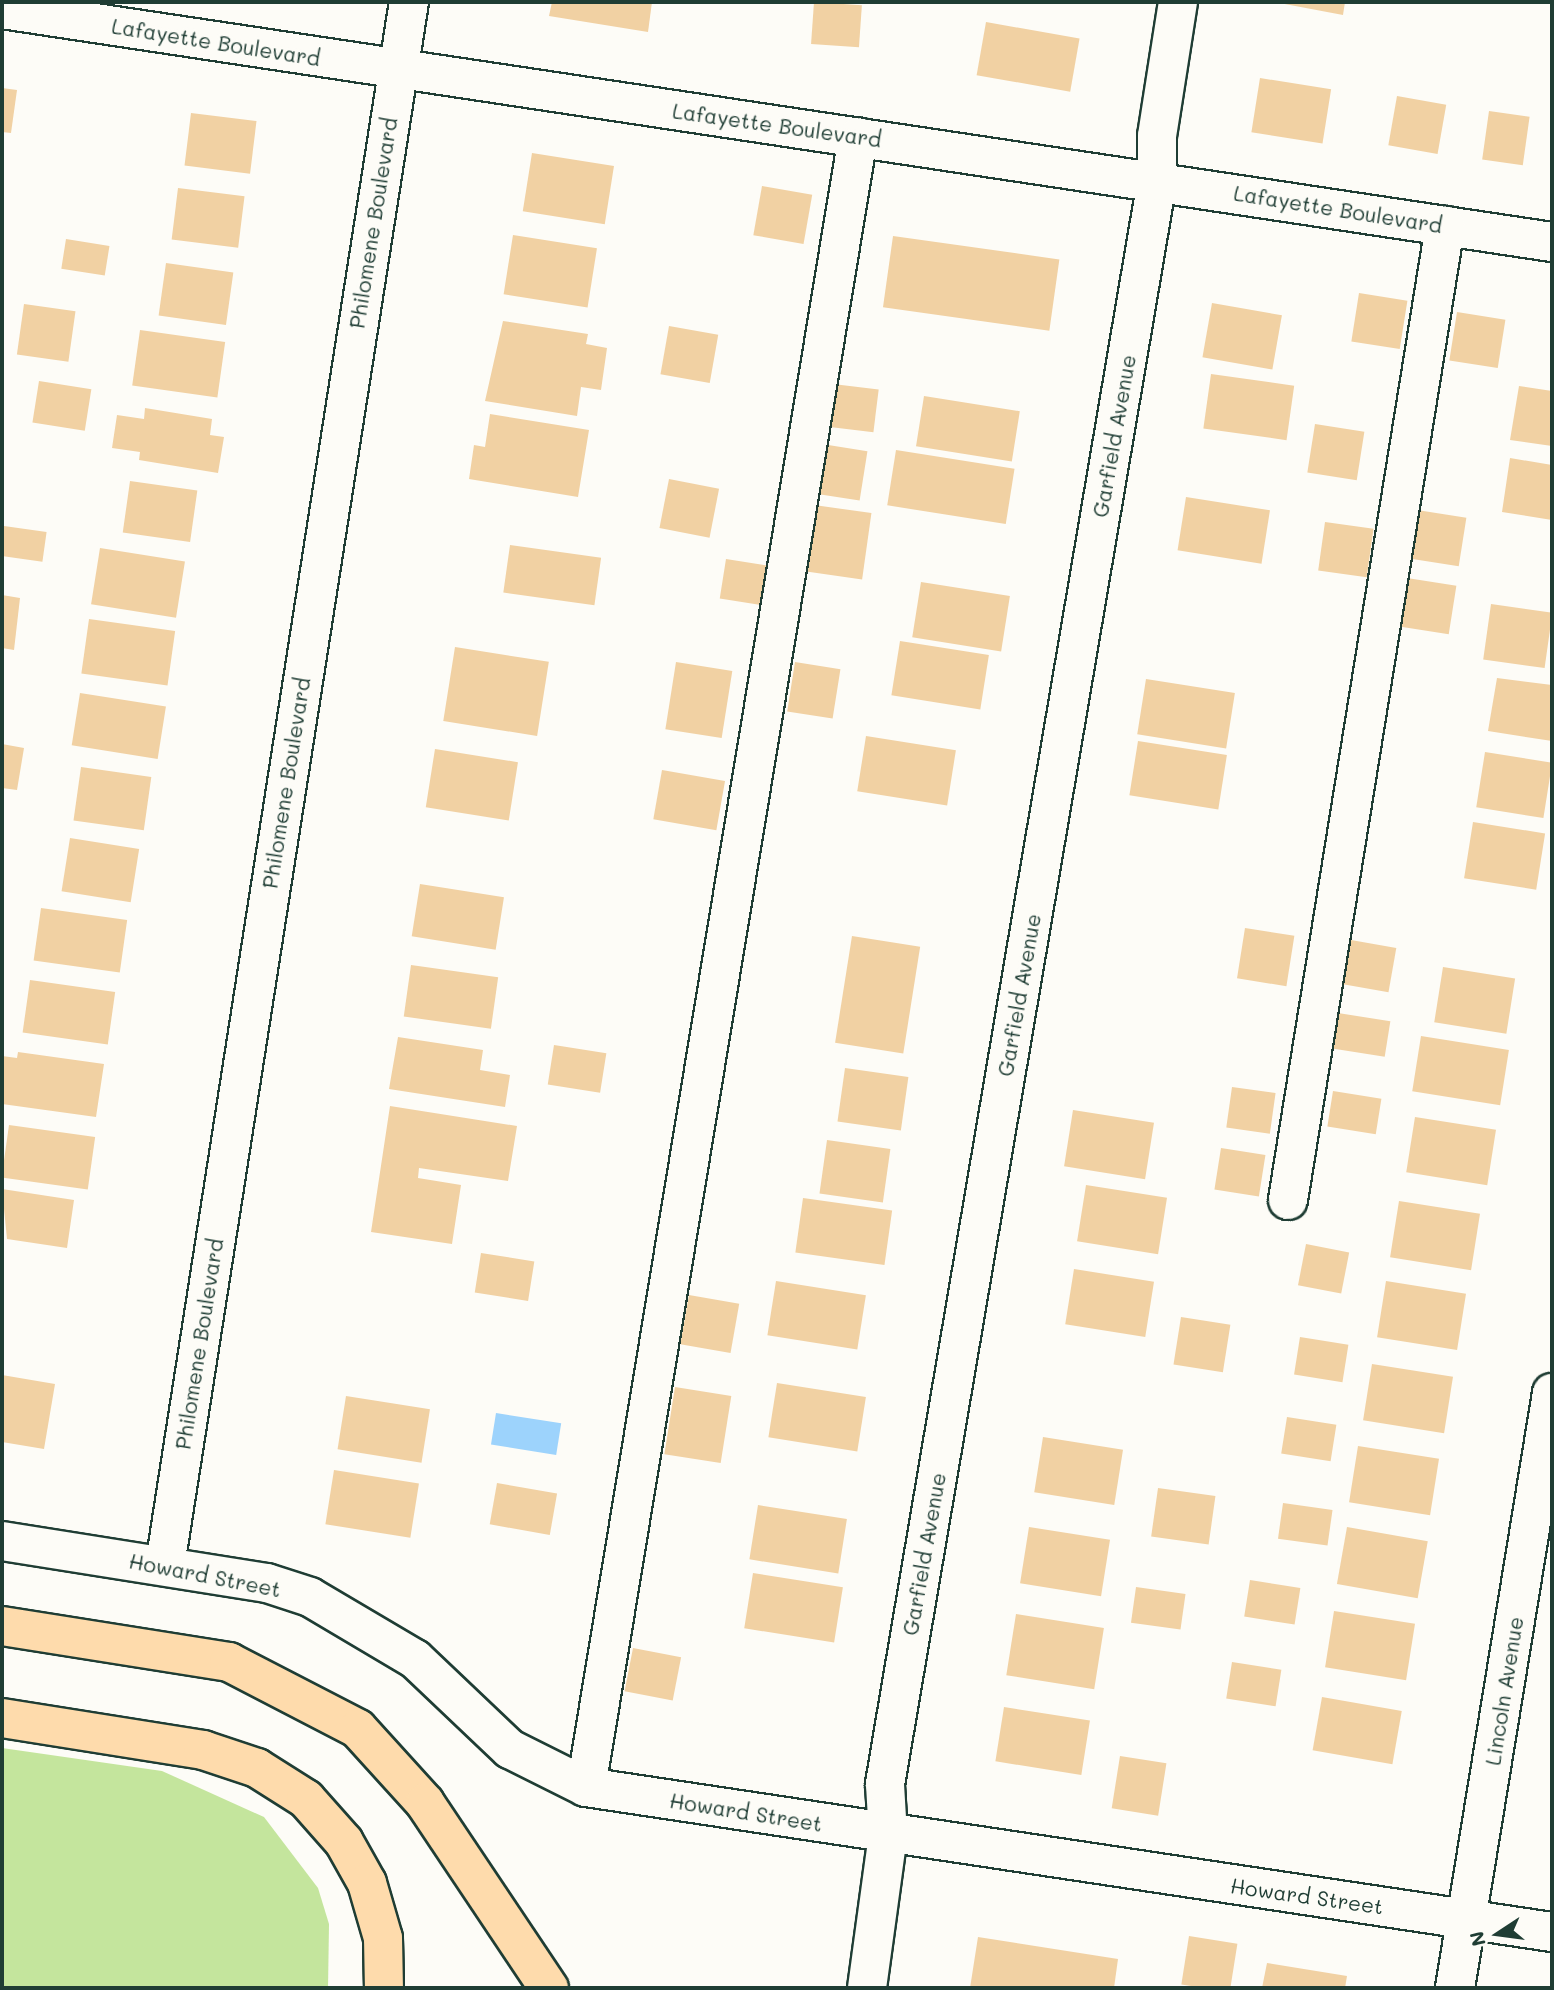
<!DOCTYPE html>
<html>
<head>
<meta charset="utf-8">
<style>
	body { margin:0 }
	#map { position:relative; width:1554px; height:1990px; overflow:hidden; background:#fdfcf7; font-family:Mali,sans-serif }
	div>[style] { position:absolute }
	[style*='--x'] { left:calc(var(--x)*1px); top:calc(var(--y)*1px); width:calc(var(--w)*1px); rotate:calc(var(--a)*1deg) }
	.green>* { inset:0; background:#c4e59d }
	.water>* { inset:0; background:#9dd3fc; transform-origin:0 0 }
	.building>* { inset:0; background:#f1d1a3; transform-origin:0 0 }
	.roads { filter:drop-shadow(2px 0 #1f3d34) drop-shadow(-2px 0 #1f3d34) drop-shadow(0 2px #1f3d34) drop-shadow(0 -2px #1f3d34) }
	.minor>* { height:38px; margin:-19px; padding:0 19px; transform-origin:19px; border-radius:19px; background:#fdfcf7 }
	.highway>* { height:38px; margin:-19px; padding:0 19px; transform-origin:19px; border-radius:19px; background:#fedbac }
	span { translate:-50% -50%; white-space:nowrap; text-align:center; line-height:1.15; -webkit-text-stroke:6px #fdfcf7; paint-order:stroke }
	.street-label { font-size:21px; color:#1f3d34 }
	.frame { position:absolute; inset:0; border:4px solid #1f3d34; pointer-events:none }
	.north { position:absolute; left:1463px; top:1899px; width:70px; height:70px; -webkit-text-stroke:5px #fdfcf7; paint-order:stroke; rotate:257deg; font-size:19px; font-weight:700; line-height:28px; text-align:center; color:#1f3d34 }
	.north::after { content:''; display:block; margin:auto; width:24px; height:32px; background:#1f3d34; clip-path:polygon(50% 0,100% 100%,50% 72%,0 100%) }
</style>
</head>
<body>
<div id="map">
	<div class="green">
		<div style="clip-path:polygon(2px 1748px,162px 1771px,264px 1817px,318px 1888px,329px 1924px,328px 1988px,2px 1988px)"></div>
	</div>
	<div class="water">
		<div style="left:496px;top:1413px;width:66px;height:32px;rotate:9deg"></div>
	</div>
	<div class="building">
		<div style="clip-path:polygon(552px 2px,652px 2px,648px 32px,549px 16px)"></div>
		<div style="left:814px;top:2px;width:48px;height:42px;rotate:4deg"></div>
		<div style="clip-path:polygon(1274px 2px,1345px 2px,1343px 15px)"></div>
		<div style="left:986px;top:22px;width:95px;height:54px;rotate:10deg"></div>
		<div style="left:1260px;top:78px;width:72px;height:55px;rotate:9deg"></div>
		<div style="clip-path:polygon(2px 88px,17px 90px,11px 133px,2px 132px)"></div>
		<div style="left:1397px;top:96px;width:50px;height:50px;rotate:10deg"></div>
		<div style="left:1489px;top:111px;width:41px;height:49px;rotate:8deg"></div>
		<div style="left:191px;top:113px;width:66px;height:53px;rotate:7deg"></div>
		<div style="left:532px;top:153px;width:83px;height:59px;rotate:9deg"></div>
		<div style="left:762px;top:186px;width:51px;height:50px;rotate:10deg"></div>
		<div style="left:178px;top:188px;width:67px;height:52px;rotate:7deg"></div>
		<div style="left:513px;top:235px;width:85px;height:60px;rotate:9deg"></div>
		<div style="left:893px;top:236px;width:168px;height:72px;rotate:8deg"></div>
		<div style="left:66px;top:239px;width:44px;height:30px;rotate:9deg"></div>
		<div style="left:166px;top:263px;width:68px;height:53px;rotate:8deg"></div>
		<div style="left:1359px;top:293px;width:49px;height:49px;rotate:9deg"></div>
		<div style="left:1212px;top:303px;width:71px;height:55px;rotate:10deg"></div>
		<div style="left:24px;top:304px;width:52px;height:51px;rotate:8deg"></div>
		<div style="left:1457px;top:312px;width:49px;height:49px;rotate:9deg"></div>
		<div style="clip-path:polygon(503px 321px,588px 334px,586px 344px,607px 348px,601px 390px,581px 387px,577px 416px,485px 401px)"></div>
		<div style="left:669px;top:326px;width:50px;height:49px;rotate:10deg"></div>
		<div style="left:140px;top:330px;width:86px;height:56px;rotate:8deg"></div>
		<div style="left:1211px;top:374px;width:84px;height:55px;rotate:8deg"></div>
		<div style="left:39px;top:381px;width:53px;height:42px;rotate:9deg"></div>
		<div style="left:833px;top:384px;width:46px;height:43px;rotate:7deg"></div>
		<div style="clip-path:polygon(1519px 386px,1552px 391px,1552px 446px,1510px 440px)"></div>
		<div style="left:924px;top:396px;width:97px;height:51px;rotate:9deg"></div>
		<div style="clip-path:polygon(145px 408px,212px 419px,210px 435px,224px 437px,218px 473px,139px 460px,140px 452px,112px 448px,117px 415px,144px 419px)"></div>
		<div style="clip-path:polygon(490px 414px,589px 430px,578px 497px,469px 479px,474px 445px,485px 447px)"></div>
		<div style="left:1315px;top:424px;width:50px;height:49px;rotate:9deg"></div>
		<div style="left:822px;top:444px;width:46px;height:50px;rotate:9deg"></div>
		<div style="left:896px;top:450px;width:120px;height:56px;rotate:9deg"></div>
		<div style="clip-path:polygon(1510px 458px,1552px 465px,1552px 520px,1502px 512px)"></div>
		<div style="left:669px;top:479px;width:51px;height:50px;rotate:11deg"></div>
		<div style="left:130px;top:481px;width:68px;height:52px;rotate:8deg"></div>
		<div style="left:1186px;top:497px;width:85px;height:54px;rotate:9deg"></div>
		<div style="left:814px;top:505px;width:58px;height:67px;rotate:8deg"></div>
		<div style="left:1417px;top:510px;width:50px;height:49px;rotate:9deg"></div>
		<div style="left:1325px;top:522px;width:49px;height:49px;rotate:8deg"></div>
		<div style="left:4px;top:526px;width:43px;height:30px;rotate:8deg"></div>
		<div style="left:510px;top:545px;width:92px;height:48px;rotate:8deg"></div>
		<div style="left:100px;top:548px;width:86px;height:57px;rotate:9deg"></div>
		<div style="left:726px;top:559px;width:47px;height:40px;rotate:9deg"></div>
		<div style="left:1407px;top:578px;width:50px;height:49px;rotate:9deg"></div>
		<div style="left:921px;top:582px;width:90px;height:56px;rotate:9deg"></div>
		<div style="clip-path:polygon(2px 595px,20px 598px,14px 650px,2px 648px)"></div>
		<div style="left:1491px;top:604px;width:62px;height:56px;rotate:8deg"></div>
		<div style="left:89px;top:619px;width:87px;height:55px;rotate:8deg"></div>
		<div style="left:900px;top:641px;width:90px;height:55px;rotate:9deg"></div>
		<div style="left:455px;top:647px;width:95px;height:75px;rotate:9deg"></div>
		<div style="left:676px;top:662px;width:57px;height:68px;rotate:9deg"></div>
		<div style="left:795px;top:662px;width:46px;height:50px;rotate:9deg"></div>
		<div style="clip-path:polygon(1497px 678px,1552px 685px,1552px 741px,1488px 731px)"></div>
		<div style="left:1146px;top:679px;width:90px;height:56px;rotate:9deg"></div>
		<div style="left:80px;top:693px;width:87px;height:53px;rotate:9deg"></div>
		<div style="left:866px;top:736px;width:91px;height:56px;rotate:9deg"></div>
		<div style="left:1138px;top:741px;width:90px;height:55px;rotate:9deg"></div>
		<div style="clip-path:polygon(2px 744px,24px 748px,17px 790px,2px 788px)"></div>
		<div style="left:435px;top:749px;width:84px;height:59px;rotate:9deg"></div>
		<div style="left:1485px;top:752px;width:68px;height:56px;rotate:9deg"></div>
		<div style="left:81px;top:767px;width:71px;height:54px;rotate:8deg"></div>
		<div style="left:662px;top:770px;width:64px;height:50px;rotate:10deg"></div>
		<div style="left:1473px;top:822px;width:73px;height:57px;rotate:9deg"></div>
		<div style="left:70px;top:838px;width:70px;height:54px;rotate:9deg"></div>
		<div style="left:420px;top:884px;width:85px;height:53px;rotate:9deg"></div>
		<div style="left:41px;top:908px;width:87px;height:53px;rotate:8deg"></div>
		<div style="left:1245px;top:928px;width:50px;height:51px;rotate:9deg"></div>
		<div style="left:852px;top:936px;width:69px;height:108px;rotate:9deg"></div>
		<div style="left:1351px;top:940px;width:46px;height:45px;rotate:10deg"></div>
		<div style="left:411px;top:965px;width:88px;height:52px;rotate:8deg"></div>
		<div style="left:1443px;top:967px;width:73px;height:56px;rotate:9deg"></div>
		<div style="left:30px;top:980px;width:86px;height:53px;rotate:8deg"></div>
		<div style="left:1338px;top:1013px;width:53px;height:36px;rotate:9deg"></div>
		<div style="left:1421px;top:1036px;width:89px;height:56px;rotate:9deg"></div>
		<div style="clip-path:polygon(398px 1037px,483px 1050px,480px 1070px,510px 1075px,505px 1107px,389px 1089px)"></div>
		<div style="left:554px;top:1045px;width:53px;height:40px;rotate:9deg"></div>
		<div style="clip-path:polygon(18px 1052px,104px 1064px,96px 1117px,2px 1104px,2px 1056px,17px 1058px)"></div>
		<div style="left:845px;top:1068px;width:64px;height:54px;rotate:8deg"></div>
		<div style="left:1232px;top:1087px;width:44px;height:41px;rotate:8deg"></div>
		<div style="left:1333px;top:1091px;width:49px;height:36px;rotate:9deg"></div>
		<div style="clip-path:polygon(390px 1106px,517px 1126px,508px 1181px,419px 1168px,418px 1178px,461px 1185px,452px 1244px,371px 1232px)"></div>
		<div style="left:1073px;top:1110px;width:82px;height:57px;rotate:9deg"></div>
		<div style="left:1415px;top:1117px;width:82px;height:56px;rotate:9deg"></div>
		<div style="left:9px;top:1125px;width:87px;height:53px;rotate:8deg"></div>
		<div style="left:827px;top:1140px;width:64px;height:54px;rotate:8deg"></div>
		<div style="left:1221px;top:1148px;width:45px;height:42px;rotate:9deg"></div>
		<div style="left:1086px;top:1185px;width:82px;height:57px;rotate:9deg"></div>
		<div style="clip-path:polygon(2px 1189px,74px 1200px,67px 1248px,7px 1239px)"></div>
		<div style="left:803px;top:1198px;width:90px;height:55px;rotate:8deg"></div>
		<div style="left:1399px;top:1201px;width:82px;height:57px;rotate:9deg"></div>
		<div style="left:1306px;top:1244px;width:44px;height:42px;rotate:11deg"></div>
		<div style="left:481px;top:1253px;width:54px;height:40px;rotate:9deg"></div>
		<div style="left:1074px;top:1269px;width:81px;height:56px;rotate:9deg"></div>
		<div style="left:776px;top:1281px;width:91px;height:55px;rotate:9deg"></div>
		<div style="left:1386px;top:1281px;width:81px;height:57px;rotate:9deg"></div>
		<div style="left:689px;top:1295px;width:51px;height:50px;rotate:10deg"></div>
		<div style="left:1181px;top:1317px;width:50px;height:48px;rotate:9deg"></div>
		<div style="left:1300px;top:1337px;width:49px;height:38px;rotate:9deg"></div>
		<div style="left:1372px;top:1364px;width:82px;height:57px;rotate:9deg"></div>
		<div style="clip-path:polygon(2px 1375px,55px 1384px,44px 1449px,2px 1442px)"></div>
		<div style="left:777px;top:1383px;width:90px;height:55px;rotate:9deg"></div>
		<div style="left:675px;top:1387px;width:57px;height:68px;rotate:9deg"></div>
		<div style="left:346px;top:1396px;width:85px;height:54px;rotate:9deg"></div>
		<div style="left:1287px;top:1417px;width:50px;height:37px;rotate:9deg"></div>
		<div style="left:1043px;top:1437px;width:81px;height:56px;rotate:9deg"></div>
		<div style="left:1358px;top:1446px;width:82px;height:57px;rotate:9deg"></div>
		<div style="left:334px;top:1470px;width:86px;height:55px;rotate:9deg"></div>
		<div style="left:497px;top:1483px;width:61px;height:42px;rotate:10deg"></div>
		<div style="left:1158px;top:1488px;width:58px;height:49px;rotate:8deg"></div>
		<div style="left:1283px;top:1503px;width:50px;height:36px;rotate:8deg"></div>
		<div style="left:758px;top:1505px;width:90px;height:55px;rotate:9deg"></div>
		<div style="left:1029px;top:1527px;width:82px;height:57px;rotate:9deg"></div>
		<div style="left:1347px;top:1527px;width:82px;height:58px;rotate:10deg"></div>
		<div style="left:753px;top:1573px;width:91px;height:56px;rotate:9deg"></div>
		<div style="left:1250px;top:1580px;width:51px;height:37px;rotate:9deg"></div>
		<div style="left:1136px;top:1587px;width:50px;height:36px;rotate:8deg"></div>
		<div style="left:1334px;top:1611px;width:82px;height:57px;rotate:9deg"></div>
		<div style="left:1016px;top:1614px;width:89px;height:62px;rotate:9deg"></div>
		<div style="left:633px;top:1648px;width:49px;height:44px;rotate:11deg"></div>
		<div style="left:1232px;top:1662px;width:50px;height:37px;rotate:9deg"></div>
		<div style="left:1322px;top:1697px;width:81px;height:54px;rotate:10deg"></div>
		<div style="left:1004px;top:1707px;width:87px;height:55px;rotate:9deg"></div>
		<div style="left:1120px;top:1756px;width:47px;height:53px;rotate:9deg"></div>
		<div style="left:1189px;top:1936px;width:49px;height:49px;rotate:9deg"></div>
		<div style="clip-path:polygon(978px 1937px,1118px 1959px,1114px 1988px,970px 1988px)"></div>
		<div style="clip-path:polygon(1267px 1963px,1347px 1976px,1345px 1988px,1262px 1988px)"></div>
	</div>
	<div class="roads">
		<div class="minor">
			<div style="--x:2;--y:9;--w:1567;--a:8.55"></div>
			<div style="--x:1288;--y:1200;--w:987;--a:-80.84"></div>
			<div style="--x:2;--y:1541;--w:268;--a:9"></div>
			<div style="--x:267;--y:1583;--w:45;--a:18"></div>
			<div style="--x:310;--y:1597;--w:122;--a:30.6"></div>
			<div style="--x:415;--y:1659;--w:131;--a:43.5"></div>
			<div style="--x:510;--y:1749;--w:85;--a:26.6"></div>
			<div style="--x:586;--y:1787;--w:977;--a:8.54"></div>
			<div style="--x:165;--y:1565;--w:1582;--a:-81.13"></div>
			<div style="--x:586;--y:1787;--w:1672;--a:-80.64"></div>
			<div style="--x:867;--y:1988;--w:154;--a:-82.2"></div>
			<div style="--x:888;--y:1835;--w:51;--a:-93.4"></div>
			<div style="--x:885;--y:1784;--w:1626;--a:-80.37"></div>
			<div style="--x:1157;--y:181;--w:45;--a:-90"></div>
			<div style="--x:1157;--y:136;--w:136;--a:-81.1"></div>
			<div style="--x:1455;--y:1988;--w:603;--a:-80.74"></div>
		</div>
		<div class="highway">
			<div style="--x:2;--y:1626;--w:230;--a:9"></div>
			<div style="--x:229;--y:1662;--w:145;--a:27.4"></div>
			<div style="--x:358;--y:1729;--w:100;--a:47.8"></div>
			<div style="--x:425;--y:1803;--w:223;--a:56.2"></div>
			<div style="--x:2;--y:1718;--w:204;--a:9"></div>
			<div style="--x:203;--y:1750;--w:57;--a:18.4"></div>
			<div style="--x:257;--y:1768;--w:58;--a:32.3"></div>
			<div style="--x:306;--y:1799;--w:57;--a:48.5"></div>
			<div style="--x:344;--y:1842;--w:47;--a:60.7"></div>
			<div style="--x:367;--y:1883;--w:57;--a:73.8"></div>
			<div style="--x:383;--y:1938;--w:50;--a:88.9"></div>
		</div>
	</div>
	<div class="street-label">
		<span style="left:216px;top:42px;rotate:9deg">Lafayette Boulevard</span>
		<span style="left:777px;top:125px;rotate:8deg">Lafayette Boulevard</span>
		<span style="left:1338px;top:209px;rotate:9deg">Lafayette Boulevard</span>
		<span style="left:373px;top:223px;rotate:-81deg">Philomene Boulevard</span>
		<span style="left:1114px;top:436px;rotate:-80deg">Garfield Avenue</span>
		<span style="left:286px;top:783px;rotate:-81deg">Philomene Boulevard</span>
		<span style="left:1019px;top:995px;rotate:-80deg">Garfield Avenue</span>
		<span style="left:199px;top:1344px;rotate:-81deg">Philomene Boulevard</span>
		<span style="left:924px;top:1554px;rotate:-80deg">Garfield Avenue</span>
		<span style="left:205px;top:1575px;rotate:11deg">Howard Street</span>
		<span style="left:1504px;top:1691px;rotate:-81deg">Lincoln Avenue</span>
		<span style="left:746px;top:1812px;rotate:9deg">Howard Street</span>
		<span style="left:1307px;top:1896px;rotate:8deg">Howard Street</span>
	</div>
	<div class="frame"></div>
	<div class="north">N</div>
</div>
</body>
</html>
